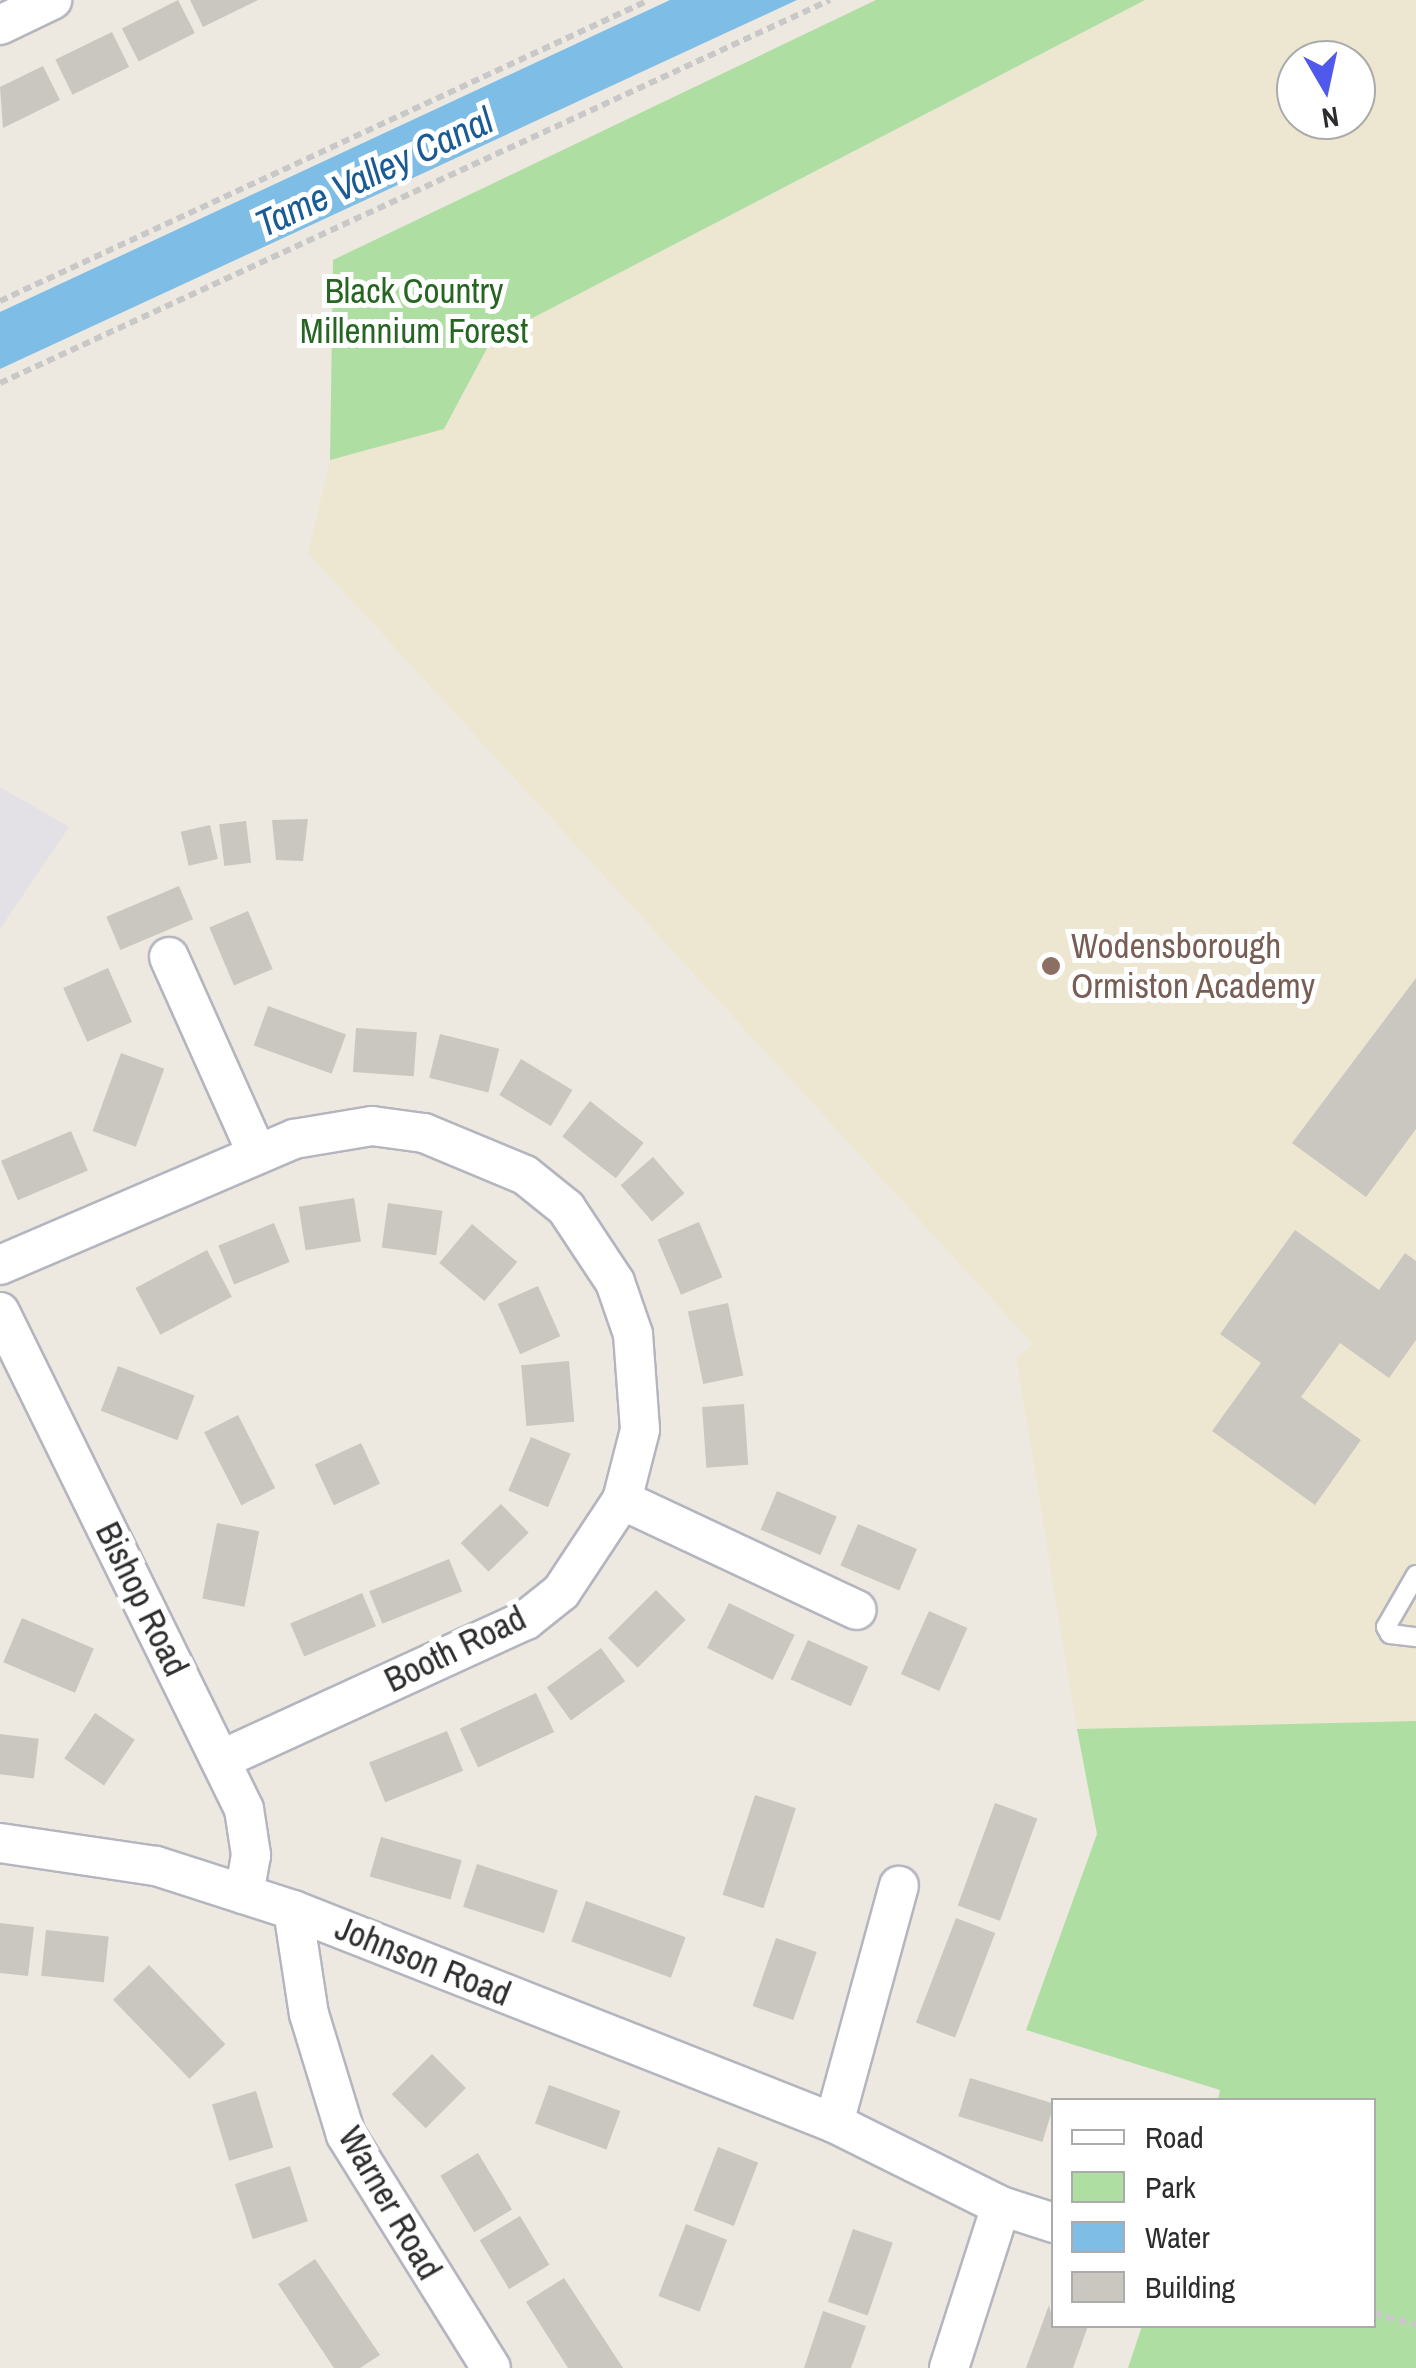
<!DOCTYPE html>
<html>
<head>
<meta charset="utf-8">
<style>
	body { margin:0 }
	#map { position:relative; width:1416px; height:2368px; overflow:hidden; background:#ede9e1; font-family:"Archivo Narrow",sans-serif }
	div>[style] { position:absolute }
	[style*='--x'] { left:calc(var(--x)*1px); top:calc(var(--y)*1px); width:calc(var(--w)*1px); rotate:calc(var(--a)*1deg) }
	.industrial>* { inset:0; background:#e3e0e6 }
	.education>* { inset:0; background:#ede7d2 }
	.green>* { inset:0; background:#afdea2 }
	.water>* { inset:0; background:#7ebde5 }
	.building>* { inset:0; background:#c9c7bf; transform-origin:0 0 }
	.path>* { height:6px; margin-top:-3px; transform-origin:0; background:repeating-linear-gradient(90deg,#c8c8c8 0 8px,transparent 0 13px) }
	.roads { filter:drop-shadow(2px 0 #b4b5bf) drop-shadow(-2px 0 #b4b5bf) drop-shadow(0 2px #b4b5bf) drop-shadow(0 -2px #b4b5bf) }
	.service>* { height:18px; margin:-9px; padding:0 9px; transform-origin:9px; border-radius:9px; background:#fff }
	.minor>* { height:38px; margin:-19px; padding:0 19px; transform-origin:19px; border-radius:19px; background:#fff }
	.dots>* { width:28px; height:28px; translate:-50% -50%; box-sizing:border-box; border:5px solid #fff; border-radius:50% }
	span { translate:-50% -50%; white-space:nowrap; text-align:center; line-height:1.15; -webkit-text-stroke:10px #fff; paint-order:stroke }
	.park-label { font-size:35px; color:#276522 }
	.education-label { font-size:35px; color:#785e54 }
	.left { translate:0 -50%; text-align:left }
	.street-label { font-size:35px; color:#2d2d2d }
	.water-label { font-size:38px; color:#1a5b94; font-style:italic }
	.legend { position:absolute; left:1051px; top:2098px; width:325px; height:230px; box-sizing:border-box; background:#fff; border:2px solid #ababab; margin:0; padding:12px 18px; list-style:none; font-size:30px; color:#2d2d2d }
	.legend li { display:flex; align-items:center; gap:20px; height:50px }
	.legend b { width:50px; border:2px solid #ababab }
	.north { position:absolute; left:1276px; top:40px; width:100px; height:100px; box-sizing:border-box; background:#fff; border:2px solid #ababab; border-radius:50%; rotate:171deg; font-size:28px; font-weight:700; line-height:40px; text-align:center; color:#2d2d2d }
	.north::after { content:''; display:block; margin:auto; width:35px; height:45px; background:#5059eb; clip-path:polygon(50% 0,100% 100%,50% 72%,0 100%) }
</style>
</head>
<body>
<div id="map">
	<div class="industrial">
		<div style="clip-path:polygon(0 787px,69px 827px,0 929px)"></div>
	</div>
	<div class="education">
		<div style="clip-path:polygon(evenodd,1145px 0,1416px 0,1416px 1721px,1077px 1729px,1016px 1358px,1033px 1344px,308px 553px,330px 460px,444px 429px,492px 339px,1145px 0,1296px 60px,1356px 60px,1356px 120px,1296px 120px,1296px 60px)"></div>
	</div>
	<div class="green">
		<div style="clip-path:polygon(876px 0,1145px 0,492px 339px,444px 429px,330px 460px,333px 260px)"></div>
		<div style="clip-path:polygon(1416px 1721px,1416px 2368px,1128px 2368px,1142px 2326px,1374px 2326px,1374px 2100px,1218px 2100px,1220px 2090px,1026px 2030px,1097px 1834px,1077px 1729px)"></div>
	</div>
	<div class="water">
		<div style="clip-path:polygon(670px 0,797px 0,0 369px,0 312px)"></div>
	</div>
	<div class="building">
		<div style="left:178px;top:0;width:37px;height:63px;rotate:63deg"></div>
		<div style="clip-path:polygon(190px 0,258px 0,203px 27px)"></div>
		<div style="left:112px;top:32px;width:39px;height:63px;rotate:64deg"></div>
		<div style="clip-path:polygon(43px 66px,60px 100px,3px 128px,0 87px)"></div>
		<div style="clip-path:polygon(308px 819px,303px 861px,276px 860px,272px 820px)"></div>
		<div style="left:246px;top:821px;width:42px;height:27px;rotate:83deg"></div>
		<div style="left:210px;top:825px;width:35px;height:30px;rotate:77deg"></div>
		<div style="left:179px;top:886px;width:36px;height:79px;rotate:67deg"></div>
		<div style="left:248px;top:911px;width:63px;height:42px;rotate:67deg"></div>
		<div style="left:108px;top:968px;width:59px;height:49px;rotate:66deg"></div>
		<div style="clip-path:polygon(1416px 978px,1416px 1129px,1366px 1197px,1292px 1143px)"></div>
		<div style="left:268px;top:1006px;width:83px;height:42px;rotate:20deg"></div>
		<div style="left:356px;top:1028px;width:61px;height:44px;rotate:4deg"></div>
		<div style="left:440px;top:1034px;width:61px;height:45px;rotate:14deg"></div>
		<div style="left:121px;top:1053px;width:46px;height:83px;rotate:20deg"></div>
		<div style="left:521px;top:1059px;width:60px;height:42px;rotate:31deg"></div>
		<div style="left:590px;top:1101px;width:68px;height:45px;rotate:38deg"></div>
		<div style="left:71px;top:1131px;width:43px;height:76px;rotate:67deg"></div>
		<div style="left:653px;top:1157px;width:48px;height:43px;rotate:49deg"></div>
		<div style="left:354px;top:1198px;width:44px;height:56px;rotate:81deg"></div>
		<div style="left:388px;top:1203px;width:55px;height:45px;rotate:8deg"></div>
		<div style="left:699px;top:1222px;width:60px;height:45px;rotate:67deg"></div>
		<div style="left:274px;top:1223px;width:42px;height:60px;rotate:68deg"></div>
		<div style="left:472px;top:1224px;width:59px;height:51px;rotate:40deg"></div>
		<div style="clip-path:polygon(1295px 1230px,1379px 1290px,1405px 1253px,1416px 1261px,1416px 1340px,1389px 1378px,1340px 1343px,1301px 1397px,1361px 1440px,1315px 1505px,1212px 1431px,1261px 1363px,1220px 1334px)"></div>
		<div style="left:207px;top:1250px;width:53px;height:81px;rotate:62deg"></div>
		<div style="left:538px;top:1286px;width:55px;height:44px;rotate:66deg"></div>
		<div style="left:728px;top:1303px;width:74px;height:41px;rotate:78deg"></div>
		<div style="left:569px;top:1361px;width:61px;height:48px;rotate:85deg"></div>
		<div style="left:118px;top:1366px;width:82px;height:48px;rotate:21deg"></div>
		<div style="left:744px;top:1404px;width:61px;height:42px;rotate:86deg"></div>
		<div style="left:238px;top:1415px;width:82px;height:38px;rotate:63deg"></div>
		<div style="left:531px;top:1437px;width:43px;height:58px;rotate:23deg"></div>
		<div style="left:361px;top:1443px;width:45px;height:51px;rotate:65deg"></div>
		<div style="left:777px;top:1491px;width:65px;height:42px;rotate:23deg"></div>
		<div style="left:501px;top:1504px;width:40px;height:56px;rotate:46deg"></div>
		<div style="left:217px;top:1523px;width:43px;height:77px;rotate:11deg"></div>
		<div style="left:858px;top:1524px;width:64px;height:45px;rotate:23deg"></div>
		<div style="left:449px;top:1559px;width:35px;height:86px;rotate:68deg"></div>
		<div style="left:656px;top:1590px;width:42px;height:68px;rotate:45deg"></div>
		<div style="left:362px;top:1593px;width:36px;height:78px;rotate:67deg"></div>
		<div style="left:729px;top:1603px;width:73px;height:50px;rotate:26deg"></div>
		<div style="left:929px;top:1611px;width:42px;height:69px;rotate:24deg"></div>
		<div style="left:22px;top:1618px;width:78px;height:48px;rotate:23deg"></div>
		<div style="left:808px;top:1640px;width:66px;height:43px;rotate:24deg"></div>
		<div style="left:601px;top:1648px;width:41px;height:67px;rotate:54deg"></div>
		<div style="left:536px;top:1693px;width:43px;height:84px;rotate:65deg"></div>
		<div style="left:95px;top:1713px;width:48px;height:55px;rotate:34deg"></div>
		<div style="left:447px;top:1731px;width:43px;height:84px;rotate:68deg"></div>
		<div style="left:0;top:1734px;width:39px;height:40px;rotate:7deg"></div>
		<div style="left:755px;top:1795px;width:43px;height:105px;rotate:18deg"></div>
		<div style="left:995px;top:1803px;width:45px;height:109px;rotate:20deg"></div>
		<div style="left:381px;top:1837px;width:84px;height:41px;rotate:16deg"></div>
		<div style="left:477px;top:1864px;width:85px;height:45px;rotate:18deg"></div>
		<div style="left:586px;top:1901px;width:106px;height:43px;rotate:20deg"></div>
		<div style="left:956px;top:1918px;width:42px;height:112px;rotate:21deg"></div>
		<div style="clip-path:polygon(0 1923px,34px 1927px,28px 1976px,0 1973px)"></div>
		<div style="left:46px;top:1930px;width:63px;height:46px;rotate:6deg"></div>
		<div style="left:776px;top:1938px;width:43px;height:72px;rotate:19deg"></div>
		<div style="left:149px;top:1965px;width:110px;height:50px;rotate:46deg"></div>
		<div style="left:432px;top:2054px;width:48px;height:57px;rotate:45deg"></div>
		<div style="left:970px;top:2078px;width:88px;height:40px;rotate:17deg"></div>
		<div style="left:549px;top:2085px;width:76px;height:41px;rotate:20deg"></div>
		<div style="left:256px;top:2091px;width:59px;height:46px;rotate:73deg"></div>
		<div style="left:718px;top:2147px;width:43px;height:68px;rotate:21deg"></div>
		<div style="left:478px;top:2153px;width:66px;height:44px;rotate:59deg"></div>
		<div style="left:290px;top:2166px;width:58px;height:58px;rotate:72deg"></div>
		<div style="left:520px;top:2216px;width:57px;height:47px;rotate:59deg"></div>
		<div style="left:686px;top:2224px;width:44px;height:77px;rotate:21deg"></div>
		<div style="left:853px;top:2229px;width:42px;height:77px;rotate:19deg"></div>
		<div style="clip-path:polygon(315px 2259px,380px 2355px,360px 2368px,334px 2368px,278px 2284px)"></div>
		<div style="clip-path:polygon(564px 2278px,623px 2368px,568px 2368px,526px 2302px)"></div>
		<div style="clip-path:polygon(1049px 2305px,1054px 2326px,1088px 2326px,1073px 2368px,1026px 2368px)"></div>
		<div style="clip-path:polygon(823px 2311px,866px 2326px,851px 2368px,804px 2368px)"></div>
	</div>
	<div class="path">
		<div style="--x:0;--y:301;--w:715;--a:-24.88"></div>
		<div style="--x:0;--y:383;--w:914;--a:-24.77"></div>
		<div style="--x:1374;--y:2313;--w:44;--a:15.9"></div>
	</div>
	<div class="roads">
		<div class="service">
			<div style="--x:1416;--y:1575;--w:60;--a:120"></div>
			<div style="--x:1386;--y:1627;--w:8;--a:60"></div>
			<div style="--x:1390;--y:1634;--w:26;--a:7"></div>
		</div>
		<div class="minor">
			<div style="--x:0;--y:25;--w:58;--a:-25.7"></div>
			<div style="--x:169;--y:957;--w:216;--a:65.9"></div>
			<div style="--x:0;--y:1265;--w:320;--a:-23.2"></div>
			<div style="--x:294;--y:1139;--w:79;--a:-9.5"></div>
			<div style="--x:372;--y:1126;--w:52;--a:7.7"></div>
			<div style="--x:424;--y:1133;--w:109;--a:22.6"></div>
			<div style="--x:525;--y:1175;--w:53;--a:38.8"></div>
			<div style="--x:566;--y:1208;--w:89;--a:56.5"></div>
			<div style="--x:615;--y:1282;--w:55;--a:70.9"></div>
			<div style="--x:633;--y:1334;--w:96;--a:85.8"></div>
			<div style="--x:640;--y:1430;--w:72;--a:104.4"></div>
			<div style="--x:622;--y:1500;--w:110;--a:123.5"></div>
			<div style="--x:561;--y:1592;--w:45;--a:141.3"></div>
			<div style="--x:526;--y:1620;--w:334;--a:155.4"></div>
			<div style="--x:0;--y:1312;--w:554;--a:63.85"></div>
			<div style="--x:244;--y:1809;--w:47;--a:81.3"></div>
			<div style="--x:251;--y:1855;--w:40;--a:100"></div>
			<div style="--x:622;--y:1500;--w:259;--a:25.1"></div>
			<div style="--x:0;--y:1843;--w:158;--a:8.4"></div>
			<div style="--x:156;--y:1866;--w:144;--a:17.8"></div>
			<div style="--x:293;--y:1910;--w:581;--a:21.49"></div>
			<div style="--x:834;--y:2123;--w:186;--a:26.4"></div>
			<div style="--x:1001;--y:2206;--w:170;--a:107.8"></div>
			<div style="--x:293;--y:1910;--w:105;--a:81.3"></div>
			<div style="--x:309;--y:2014;--w:127;--a:73"></div>
			<div style="--x:346;--y:2135;--w:274;--a:58.1"></div>
			<div style="--x:834;--y:2123;--w:246;--a:-74.7"></div>
			<div style="--x:1001;--y:2206;--w:56;--a:17.8"></div>
		</div>
	</div>
	<div class="dots">
		<div style="left:1051px;top:966px;background:#8d6e63"></div>
	</div>
	<div class="park-label">
		<span style="left:414px;top:311px">Black Country<br>Millennium Forest</span>
	</div>
	<div class="education-label">
		<span class="left" style="left:1071px;top:966px">Wodensborough<br>Ormiston Academy</span>
	</div>
	<div class="street-label">
		<span style="left:142px;top:1599px;rotate:64deg">Bishop Road</span>
		<span style="left:455px;top:1649px;rotate:-26deg">Booth Road</span>
		<span style="left:423px;top:1961px;rotate:22deg">Johnson Road</span>
		<span style="left:390px;top:2203px;rotate:60deg">Warner Road</span>
	</div>
	<div class="water-label">
		<span style="left:374px;top:172px;rotate:-25deg">Tame Valley Canal</span>
	</div>
	<ul class="legend">
	<li><b style="height:12px;background:#fff"></b>Road</li>
	<li><b style="height:28px;background:#afdea2"></b>Park</li>
	<li><b style="height:28px;background:#7ebde5"></b>Water</li>
	<li><b style="height:28px;background:#c9c7bf"></b>Building</li>
	</ul>
	<div class="north">N</div>
</div>
</body>
</html>
